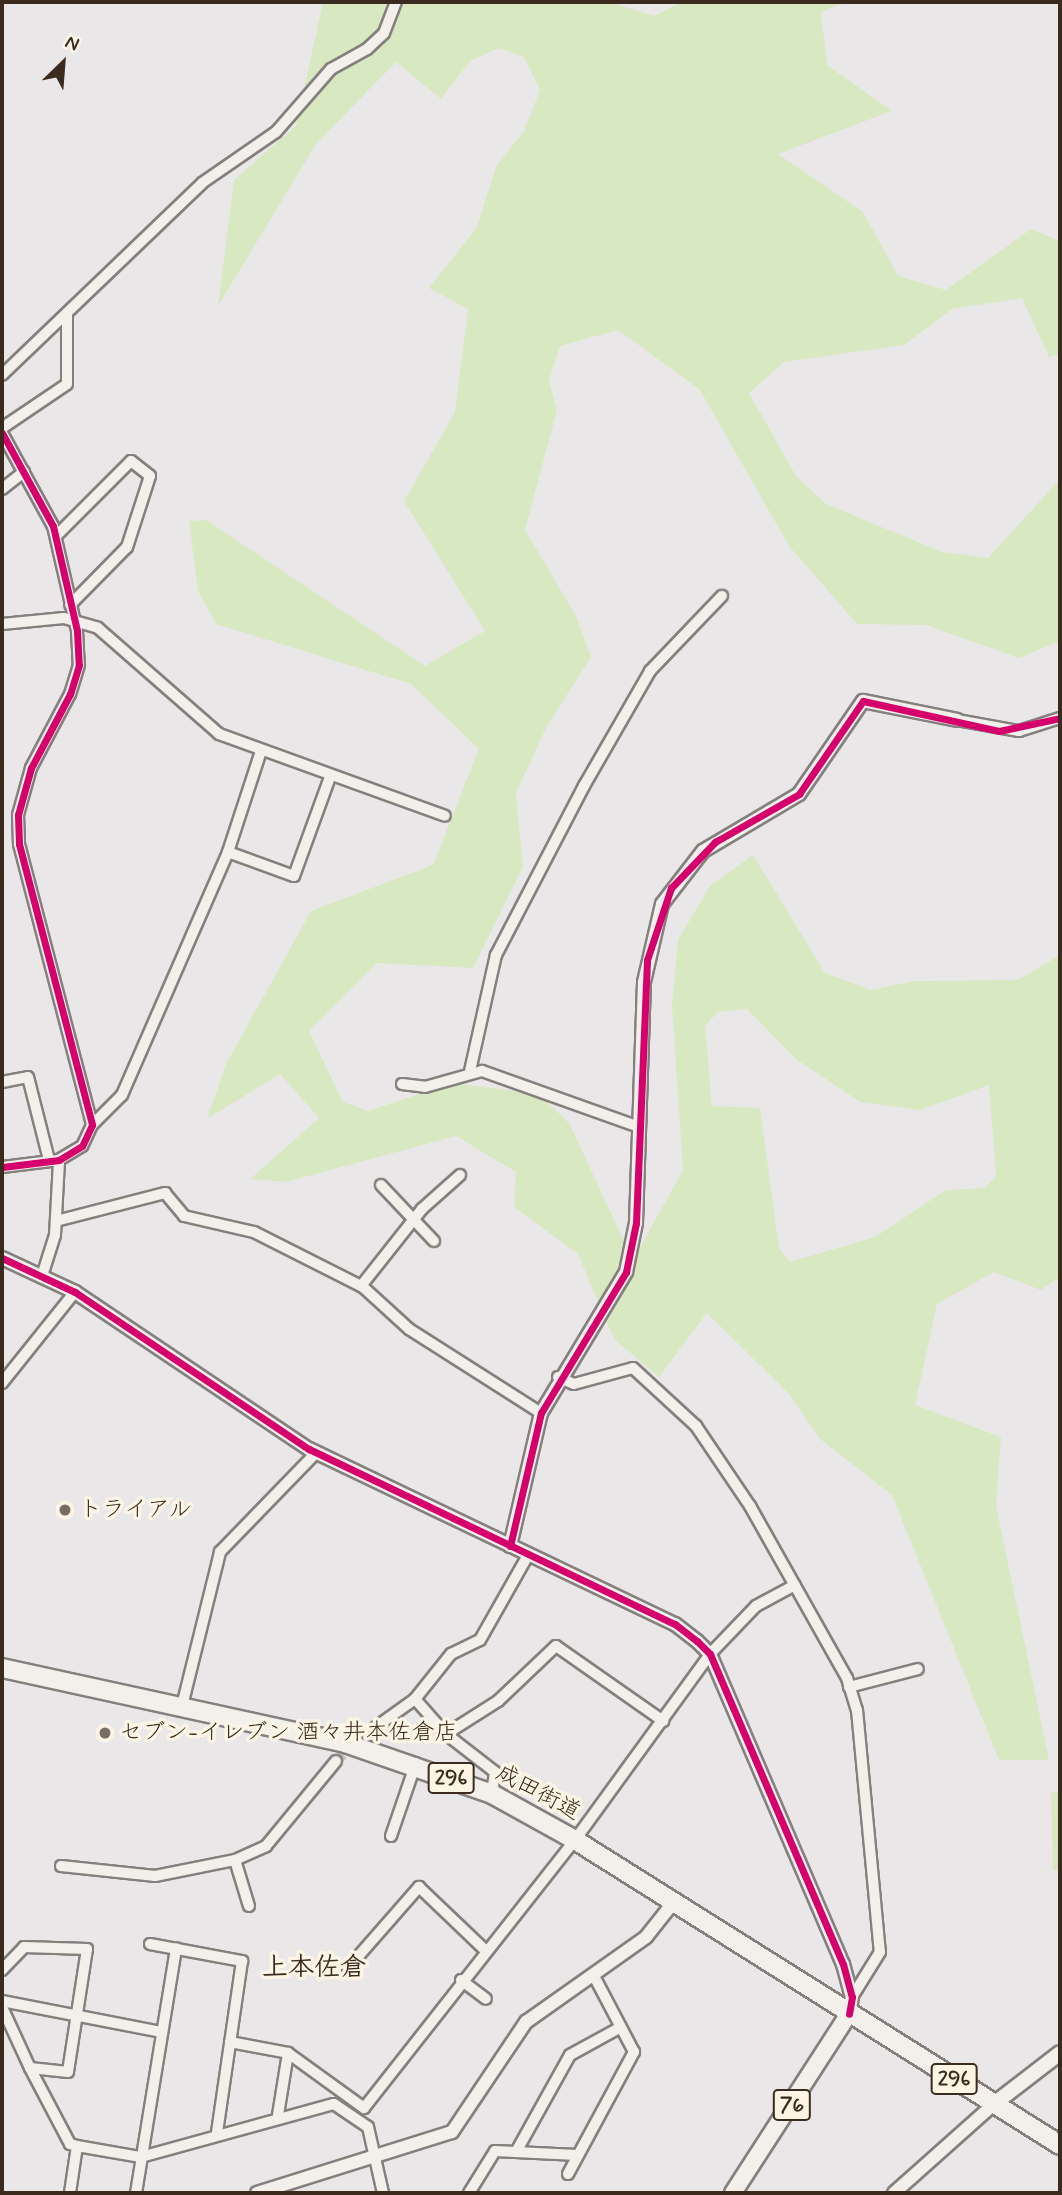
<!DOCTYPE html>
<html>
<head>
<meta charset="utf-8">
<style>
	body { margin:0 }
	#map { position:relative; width:1062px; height:2195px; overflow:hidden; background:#eae7e9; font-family:Mynerve,"Klee One",sans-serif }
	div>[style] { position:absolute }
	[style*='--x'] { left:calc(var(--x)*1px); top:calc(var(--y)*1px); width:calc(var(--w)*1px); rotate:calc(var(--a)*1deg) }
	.green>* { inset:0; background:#d8e9c2 }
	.minor-tunnel>* { height:10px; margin-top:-5px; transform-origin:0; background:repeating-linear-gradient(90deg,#c7c1c0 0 10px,transparent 0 15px) }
	.roads { filter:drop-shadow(2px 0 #85807e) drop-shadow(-2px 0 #85807e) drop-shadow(0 2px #85807e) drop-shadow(0 -2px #85807e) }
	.minor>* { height:10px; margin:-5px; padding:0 5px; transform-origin:5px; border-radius:5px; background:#f3f0ec }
	.tertiary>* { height:12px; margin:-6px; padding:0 6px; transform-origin:6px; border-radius:6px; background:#f3f0ec }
	.secondary>* { height:14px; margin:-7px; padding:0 7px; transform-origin:7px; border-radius:7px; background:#f3f0ec }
	.primary>* { height:16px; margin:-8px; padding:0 8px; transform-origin:8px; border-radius:8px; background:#f3f0ec }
	.trunk>* { height:18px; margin:-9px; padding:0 9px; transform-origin:9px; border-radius:9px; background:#f3f0ec }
	.cycleway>* { height:7px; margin:-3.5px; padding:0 3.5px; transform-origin:3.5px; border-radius:3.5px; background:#d6006c }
	.dots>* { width:19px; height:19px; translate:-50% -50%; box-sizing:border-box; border:4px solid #fcf5e5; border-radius:50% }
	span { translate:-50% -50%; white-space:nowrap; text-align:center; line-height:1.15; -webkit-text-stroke:7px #fcf5e5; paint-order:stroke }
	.shield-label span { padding:2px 5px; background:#fcf5e5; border:2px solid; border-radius:5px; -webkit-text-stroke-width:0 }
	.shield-label { font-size:21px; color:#3b2a1e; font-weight:700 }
	.poi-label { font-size:23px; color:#3b2a1e }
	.left { translate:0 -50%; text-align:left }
	.street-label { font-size:23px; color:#3b2a1e }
	.quarter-label { font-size:26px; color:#3b2a1e; font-weight:700 }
	.frame { position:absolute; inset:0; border:4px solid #3b2a1e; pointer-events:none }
	.north { position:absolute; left:28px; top:28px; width:70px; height:70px; -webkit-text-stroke:5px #fcf5e5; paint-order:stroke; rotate:25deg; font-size:19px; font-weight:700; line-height:28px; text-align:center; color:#3b2a1e }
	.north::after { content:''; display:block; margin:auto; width:24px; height:32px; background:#3b2a1e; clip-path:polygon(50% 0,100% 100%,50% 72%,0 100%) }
</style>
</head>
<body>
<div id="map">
	<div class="green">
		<div style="clip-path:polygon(evenodd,323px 2px,610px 2px,654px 16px,681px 2px,846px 2px,821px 12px,827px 65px,892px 111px,778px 154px,863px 212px,898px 276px,946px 290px,1031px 229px,1060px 241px,1060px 353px,1049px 357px,1022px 298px,952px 309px,904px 345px,784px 362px,749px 393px,796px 476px,826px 504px,942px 552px,988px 558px,1060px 479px,1060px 641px,1019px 658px,926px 625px,857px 624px,789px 546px,700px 390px,618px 330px,560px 346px,549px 381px,557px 410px,525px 530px,576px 616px,591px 657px,546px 728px,516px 793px,523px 867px,473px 968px,377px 963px,309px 1031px,343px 1102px,368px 1111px,452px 1083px,539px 1094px,569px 1123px,633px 1260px,683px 1170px,672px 1004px,678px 940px,710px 886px,753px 855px,825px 973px,871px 990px,914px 981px,1018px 980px,1060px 955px,1060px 1277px,1041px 1290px,994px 1272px,937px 1304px,915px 1405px,1001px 1437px,996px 1506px,1049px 1760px,999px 1760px,892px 1495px,820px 1439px,789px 1394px,707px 1313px,659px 1377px,614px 1339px,578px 1254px,514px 1207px,516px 1172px,456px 1136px,286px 1182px,250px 1179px,319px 1118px,280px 1074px,207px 1119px,226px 1064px,311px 911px,433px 865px,479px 749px,411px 684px,216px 624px,198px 591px,189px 521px,206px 520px,425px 666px,485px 631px,404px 501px,455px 412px,468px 309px,429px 288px,477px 227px,496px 167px,524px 131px,540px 90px,524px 57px,499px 48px,470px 61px,441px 99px,396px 62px,316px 144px,218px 306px,234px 180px,296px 126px,323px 2px,747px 1009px,796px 1059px,860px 1102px,920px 1110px,989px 1085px,996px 1176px,985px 1188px,946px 1190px,875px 1237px,790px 1262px,779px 1248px,760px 1108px,712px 1106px,705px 1026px,718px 1012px,747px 1009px)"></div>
		<div style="clip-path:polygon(1060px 1791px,1060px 1869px,1053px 1871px,1051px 1793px)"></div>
	</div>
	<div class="minor-tunnel">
		<div style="--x:336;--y:1761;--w:44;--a:-41.3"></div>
	</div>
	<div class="roads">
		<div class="minor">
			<div style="--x:2;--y:375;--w:277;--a:-43.8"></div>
			<div style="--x:202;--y:183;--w:90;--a:-34.6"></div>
			<div style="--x:276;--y:132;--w:84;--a:-48.9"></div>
			<div style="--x:331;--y:69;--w:41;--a:-29.1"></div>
			<div style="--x:367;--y:49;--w:23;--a:-43"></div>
			<div style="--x:384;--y:33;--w:33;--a:-69"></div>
			<div style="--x:2;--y:428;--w:78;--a:-34.1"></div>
			<div style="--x:67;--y:384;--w:70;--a:-90"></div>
			<div style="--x:2;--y:433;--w:106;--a:61.3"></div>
			<div style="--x:53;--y:526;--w:108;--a:77.1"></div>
			<div style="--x:77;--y:631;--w:34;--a:87"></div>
			<div style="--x:79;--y:665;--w:30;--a:107"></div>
			<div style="--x:70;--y:694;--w:84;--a:117.8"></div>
			<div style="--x:31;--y:768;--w:49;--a:105.5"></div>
			<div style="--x:18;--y:815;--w:29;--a:88"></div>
			<div style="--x:19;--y:844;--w:290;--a:75.4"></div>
			<div style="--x:92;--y:1125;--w:23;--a:115"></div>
			<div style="--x:82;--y:1146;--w:27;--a:149"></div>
			<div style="--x:59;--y:1160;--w:57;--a:173"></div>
			<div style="--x:2;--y:489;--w:28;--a:-38"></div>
			<div style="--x:56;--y:536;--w:106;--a:-45"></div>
			<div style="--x:131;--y:461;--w:24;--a:38"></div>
			<div style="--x:150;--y:476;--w:75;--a:107.9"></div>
			<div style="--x:127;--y:547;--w:81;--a:134.5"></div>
			<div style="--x:2;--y:624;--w:62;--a:-5.5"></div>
			<div style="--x:64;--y:618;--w:35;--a:16"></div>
			<div style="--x:98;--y:628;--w:161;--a:41.2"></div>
			<div style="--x:219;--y:734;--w:240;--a:19.9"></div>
			<div style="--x:957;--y:720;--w:63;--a:10.1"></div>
			<div style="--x:1019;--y:731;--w:43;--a:-17.6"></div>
			<div style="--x:228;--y:852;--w:70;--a:20"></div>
			<div style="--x:294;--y:876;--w:105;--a:-70"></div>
			<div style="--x:470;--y:1071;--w:119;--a:-77.4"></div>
			<div style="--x:496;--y:955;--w:191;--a:-62.5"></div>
			<div style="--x:584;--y:786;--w:133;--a:-60.1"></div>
			<div style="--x:650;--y:671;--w:104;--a:-46.2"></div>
			<div style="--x:2;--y:1082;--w:26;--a:-11"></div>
			<div style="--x:28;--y:1077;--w:86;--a:75.8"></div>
			<div style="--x:402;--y:1084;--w:23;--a:7"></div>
			<div style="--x:425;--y:1087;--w:59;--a:-15.7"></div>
			<div style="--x:482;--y:1071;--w:167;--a:19.6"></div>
			<div style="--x:92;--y:1125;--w:42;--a:-45"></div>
			<div style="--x:122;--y:1095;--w:265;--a:-66.4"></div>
			<div style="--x:228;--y:852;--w:106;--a:-71.9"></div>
			<div style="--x:381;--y:1185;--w:77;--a:46.6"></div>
			<div style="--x:56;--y:1221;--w:113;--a:-14.4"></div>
			<div style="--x:165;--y:1193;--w:30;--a:50"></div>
			<div style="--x:184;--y:1216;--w:72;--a:12.9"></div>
			<div style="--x:254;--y:1232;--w:122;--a:26.8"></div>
			<div style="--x:363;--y:1287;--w:62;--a:42.4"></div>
			<div style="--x:409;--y:1329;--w:156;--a:32.5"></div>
			<div style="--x:42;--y:1276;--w:43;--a:-72.4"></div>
			<div style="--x:55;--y:1235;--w:75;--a:-86.9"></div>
			<div style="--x:361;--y:1286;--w:98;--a:-51.6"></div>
			<div style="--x:422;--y:1209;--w:51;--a:-41.8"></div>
			<div style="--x:558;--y:1377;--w:17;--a:24"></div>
			<div style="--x:574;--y:1384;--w:61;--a:-15.2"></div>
			<div style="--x:633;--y:1368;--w:86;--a:42.6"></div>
			<div style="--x:696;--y:1426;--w:97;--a:56"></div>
			<div style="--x:750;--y:1506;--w:197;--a:60.6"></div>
			<div style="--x:847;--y:1678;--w:34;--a:73"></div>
			<div style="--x:857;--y:1710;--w:243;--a:84.6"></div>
			<div style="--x:880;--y:1952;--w:53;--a:121.9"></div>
			<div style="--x:2;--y:1383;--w:117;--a:-51.3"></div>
			<div style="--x:849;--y:1687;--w:71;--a:-14.6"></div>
			<div style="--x:415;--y:1699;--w:47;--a:48.5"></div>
			<div style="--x:446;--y:1734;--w:62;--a:37.8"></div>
			<div style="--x:495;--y:1772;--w:22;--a:98"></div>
			<div style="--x:182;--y:1706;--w:159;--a:-76.1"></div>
			<div style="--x:220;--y:1552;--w:138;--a:-45.9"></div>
			<div style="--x:369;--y:1732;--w:57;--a:-35.7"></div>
			<div style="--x:415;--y:1699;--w:58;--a:-51.3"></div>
			<div style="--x:451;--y:1654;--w:32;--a:-26"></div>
			<div style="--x:480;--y:1640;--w:98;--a:-60.5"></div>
			<div style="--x:446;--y:1734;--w:62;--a:-32.4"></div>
			<div style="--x:498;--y:1701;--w:80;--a:-43.5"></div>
			<div style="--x:556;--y:1646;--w:131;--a:35"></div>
			<div style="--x:391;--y:1836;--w:77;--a:-71.1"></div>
			<div style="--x:235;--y:1860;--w:48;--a:73.1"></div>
			<div style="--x:61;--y:1866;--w:95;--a:6.1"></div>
			<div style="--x:155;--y:1876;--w:82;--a:-11.3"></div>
			<div style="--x:235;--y:1860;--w:34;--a:-24"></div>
			<div style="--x:266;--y:1846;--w:110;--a:-50.5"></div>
			<div style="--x:150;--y:1944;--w:94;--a:10.5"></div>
			<div style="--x:242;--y:1961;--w:173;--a:98.3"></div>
			<div style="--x:348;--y:1968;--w:108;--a:-48.8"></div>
			<div style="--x:419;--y:1887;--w:91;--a:43.7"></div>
			<div style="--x:2;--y:1970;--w:32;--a:-46"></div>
			<div style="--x:24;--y:1947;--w:63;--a:1.8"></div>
			<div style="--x:87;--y:1949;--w:124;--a:98.8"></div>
			<div style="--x:68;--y:2072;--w:38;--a:-174"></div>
			<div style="--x:30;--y:2068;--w:67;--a:-114.7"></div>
			<div style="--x:461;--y:1980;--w:31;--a:37"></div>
			<div style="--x:2;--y:2001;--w:163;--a:11"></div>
			<div style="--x:230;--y:2042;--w:59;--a:10.7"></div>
			<div style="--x:288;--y:2053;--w:94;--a:35.9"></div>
			<div style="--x:364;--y:2108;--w:341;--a:-51.8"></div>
			<div style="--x:575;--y:1840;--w:230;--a:-54"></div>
			<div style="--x:710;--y:1654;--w:66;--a:-46.2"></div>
			<div style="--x:756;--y:1606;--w:44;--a:-28.3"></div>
			<div style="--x:30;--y:2068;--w:86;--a:62.2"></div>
			<div style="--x:70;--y:2144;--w:7;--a:16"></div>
			<div style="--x:77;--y:2146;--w:48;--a:98.5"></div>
			<div style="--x:278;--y:2115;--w:63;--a:-80.8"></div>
			<div style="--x:77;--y:2146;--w:65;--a:9.8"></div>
			<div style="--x:141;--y:2157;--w:200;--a:-15.4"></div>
			<div style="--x:334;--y:2104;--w:41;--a:34.1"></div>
			<div style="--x:368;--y:2127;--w:68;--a:77.2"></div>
			<div style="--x:516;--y:2152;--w:111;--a:-60.9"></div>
			<div style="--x:570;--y:2055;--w:58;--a:-28.8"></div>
			<div style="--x:568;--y:2174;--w:139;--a:-61.6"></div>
			<div style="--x:634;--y:2052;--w:84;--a:-117.8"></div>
			<div style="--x:136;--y:2193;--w:248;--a:-80.7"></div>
			<div style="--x:469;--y:2193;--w:49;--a:-58.2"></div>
			<div style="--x:495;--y:2151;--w:82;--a:2.8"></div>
		</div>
		<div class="tertiary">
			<div style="--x:2;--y:1258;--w:81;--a:25"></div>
			<div style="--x:75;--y:1292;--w:282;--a:33.9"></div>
			<div style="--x:309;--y:1449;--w:406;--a:25.6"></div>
			<div style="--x:675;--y:1624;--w:28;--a:38"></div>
			<div style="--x:697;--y:1641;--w:18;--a:45"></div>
			<div style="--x:710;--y:1654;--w:337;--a:66.8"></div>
			<div style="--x:843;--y:1964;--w:34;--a:75"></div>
			<div style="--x:852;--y:1997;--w:17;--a:100"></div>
			<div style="--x:510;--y:1546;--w:137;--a:-76.9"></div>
			<div style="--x:541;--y:1413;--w:165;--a:-58.9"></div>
			<div style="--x:626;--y:1272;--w:50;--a:-78.5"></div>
			<div style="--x:636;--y:1223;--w:241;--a:-88.1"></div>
			<div style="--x:644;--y:982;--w:80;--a:-77"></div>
			<div style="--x:662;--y:904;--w:67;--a:-52.3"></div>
			<div style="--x:703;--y:851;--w:112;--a:-30.7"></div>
			<div style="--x:799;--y:794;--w:113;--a:-55.5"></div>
			<div style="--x:863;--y:701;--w:96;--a:11.4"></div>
			<div style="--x:257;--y:2193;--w:204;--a:-17.4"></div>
			<div style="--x:452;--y:2132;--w:133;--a:-56.1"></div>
			<div style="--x:526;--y:2022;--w:147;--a:-35.3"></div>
			<div style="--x:646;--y:1937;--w:43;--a:-51.5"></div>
			<div style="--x:894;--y:2193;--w:134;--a:-41.7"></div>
		</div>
		<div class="secondary">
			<div style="--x:994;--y:2104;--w:83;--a:-37.7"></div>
		</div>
		<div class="primary">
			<div style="--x:733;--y:2193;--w:213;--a:-57.1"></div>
		</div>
		<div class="trunk">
			<div style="--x:2;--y:1668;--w:351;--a:12.3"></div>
			<div style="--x:345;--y:1743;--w:156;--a:19.1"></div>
			<div style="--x:492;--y:1794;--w:95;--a:29"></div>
			<div style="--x:575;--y:1840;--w:573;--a:32.16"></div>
		</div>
	</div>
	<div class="cycleway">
		<div style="--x:2;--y:433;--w:106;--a:61.3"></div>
		<div style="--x:53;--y:526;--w:108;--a:77.1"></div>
		<div style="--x:77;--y:631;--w:34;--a:87"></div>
		<div style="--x:79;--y:665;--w:30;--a:107"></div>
		<div style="--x:70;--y:694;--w:84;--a:117.8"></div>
		<div style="--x:31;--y:768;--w:49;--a:105.5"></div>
		<div style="--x:18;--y:815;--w:29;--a:88"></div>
		<div style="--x:19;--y:844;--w:290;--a:75.4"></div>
		<div style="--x:92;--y:1125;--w:23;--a:115"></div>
		<div style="--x:82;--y:1146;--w:27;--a:149"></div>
		<div style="--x:59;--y:1160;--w:57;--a:173"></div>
		<div style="--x:2;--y:1258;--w:81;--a:25"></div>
		<div style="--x:75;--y:1292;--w:282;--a:33.9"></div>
		<div style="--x:309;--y:1449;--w:406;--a:25.6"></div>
		<div style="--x:675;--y:1624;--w:28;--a:38"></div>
		<div style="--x:697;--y:1641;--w:18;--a:45"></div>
		<div style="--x:710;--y:1654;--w:337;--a:66.8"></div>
		<div style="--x:843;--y:1964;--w:34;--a:75"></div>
		<div style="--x:852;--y:1997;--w:17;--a:100"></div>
		<div style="--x:510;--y:1546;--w:137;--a:-76.9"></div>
		<div style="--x:541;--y:1413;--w:165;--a:-58.9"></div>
		<div style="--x:626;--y:1272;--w:50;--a:-78.5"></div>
		<div style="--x:636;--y:1223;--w:263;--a:-87.6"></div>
		<div style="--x:647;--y:960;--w:76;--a:-71.6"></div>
		<div style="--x:671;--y:888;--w:64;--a:-46.3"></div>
		<div style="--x:715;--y:842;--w:97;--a:-29.7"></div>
		<div style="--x:799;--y:794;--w:113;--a:-55.5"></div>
		<div style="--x:863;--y:701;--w:139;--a:12.4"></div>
		<div style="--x:999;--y:731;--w:62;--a:-12"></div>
	</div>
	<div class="dots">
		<div style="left:65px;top:1510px;background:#786c65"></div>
		<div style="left:105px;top:1733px;background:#786c65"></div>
	</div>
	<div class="shield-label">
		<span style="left:451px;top:1778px">296</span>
		<span style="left:954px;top:2079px">296</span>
		<span style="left:792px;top:2105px">76</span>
	</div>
	<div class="poi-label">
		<span class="left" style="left:79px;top:1510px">トライアル</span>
		<span class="left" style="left:119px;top:1733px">セブン-イレブン 酒々井本佐倉店</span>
	</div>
	<div class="street-label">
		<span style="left:538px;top:1793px;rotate:28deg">成田街道</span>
	</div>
	<div class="quarter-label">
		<span style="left:314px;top:1969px">上本佐倉</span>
	</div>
	<div class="frame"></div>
	<div class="north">N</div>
</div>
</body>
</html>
